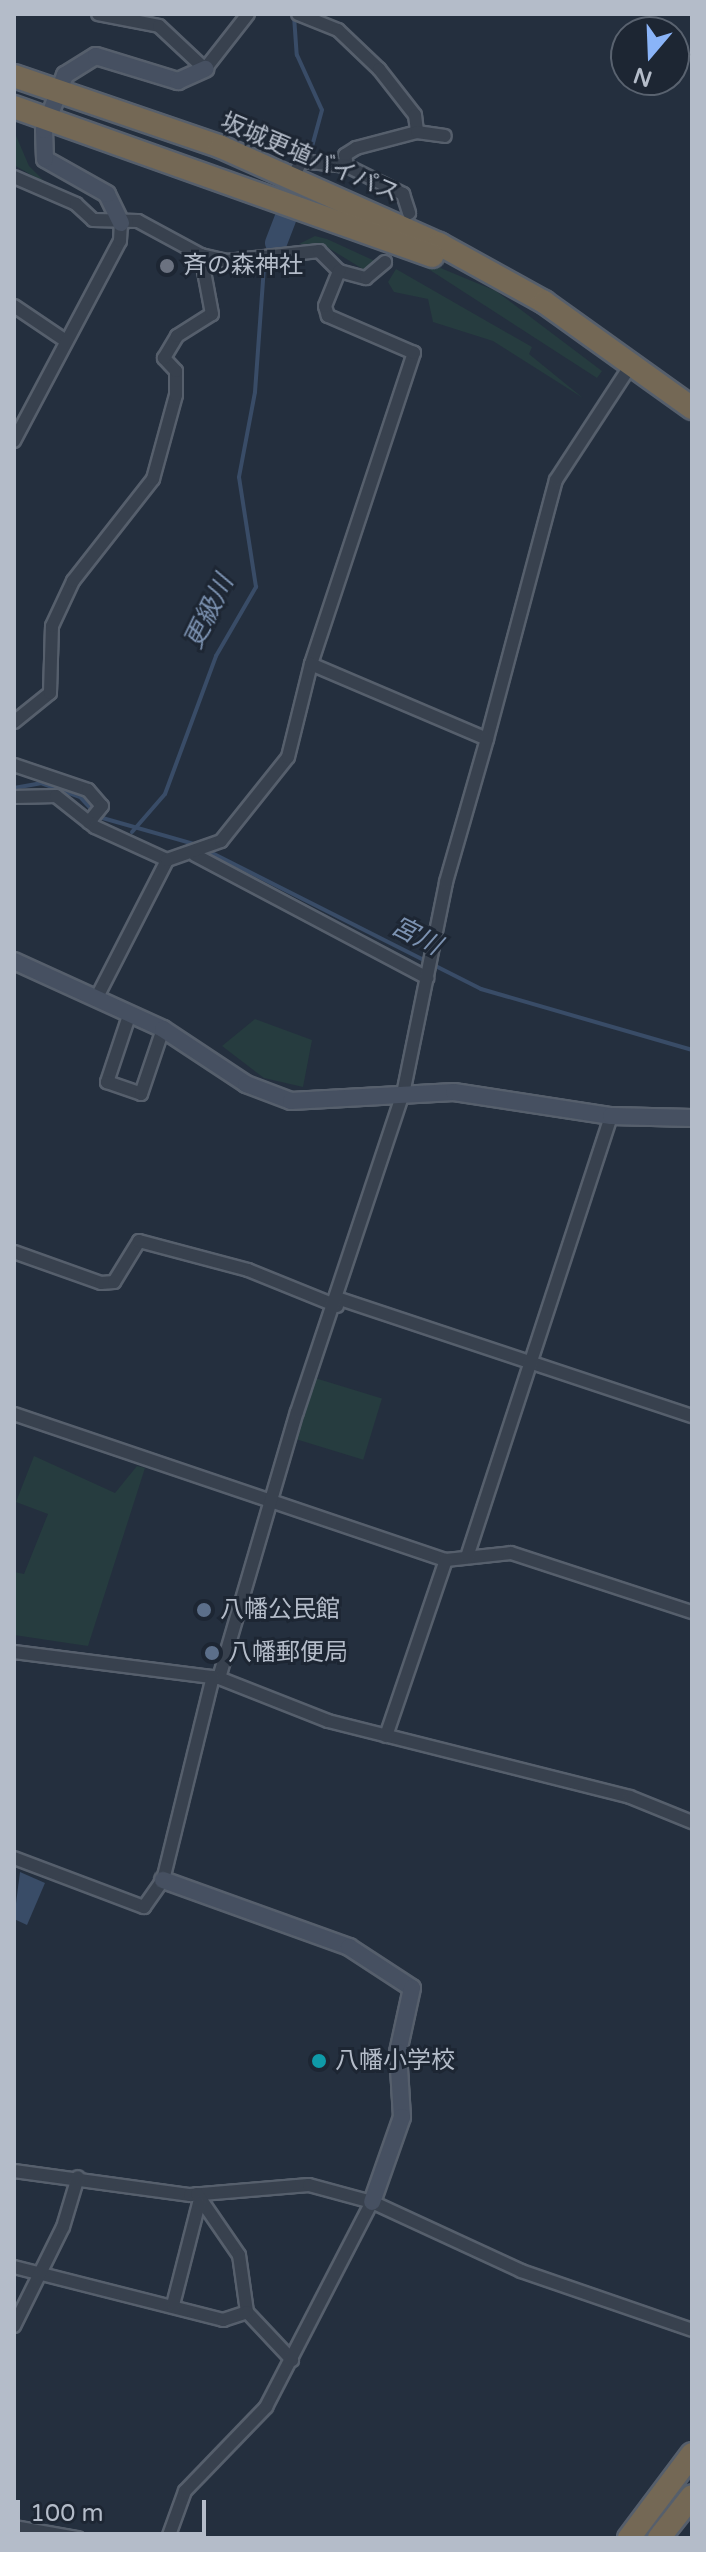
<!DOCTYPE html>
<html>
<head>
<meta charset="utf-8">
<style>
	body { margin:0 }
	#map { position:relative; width:706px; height:2552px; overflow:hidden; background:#242f3e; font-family:"Varela Round","Noto Sans JP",sans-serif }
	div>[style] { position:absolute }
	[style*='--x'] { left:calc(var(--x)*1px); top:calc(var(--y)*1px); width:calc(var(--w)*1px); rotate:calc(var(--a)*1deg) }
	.green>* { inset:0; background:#263c3f; transform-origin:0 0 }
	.water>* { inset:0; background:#394c67 }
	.stream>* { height:4px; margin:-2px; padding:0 2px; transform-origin:2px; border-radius:2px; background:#394c67 }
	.river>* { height:22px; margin:-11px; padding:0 11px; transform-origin:11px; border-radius:11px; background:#394c67 }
	.roads { filter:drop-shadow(2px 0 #565f6c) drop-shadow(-2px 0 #565f6c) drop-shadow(0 2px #565f6c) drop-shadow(0 -2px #565f6c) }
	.street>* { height:12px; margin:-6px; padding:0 6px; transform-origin:6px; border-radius:6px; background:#38414e }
	.secondary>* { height:16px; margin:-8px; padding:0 8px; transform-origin:8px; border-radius:8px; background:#465061 }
	.highway>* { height:22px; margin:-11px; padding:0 11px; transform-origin:11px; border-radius:11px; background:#746855 }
	.dots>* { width:22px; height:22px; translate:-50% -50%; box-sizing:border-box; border:4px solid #1d2633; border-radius:50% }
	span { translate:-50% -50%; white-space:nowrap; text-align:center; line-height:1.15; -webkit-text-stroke:6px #1d2633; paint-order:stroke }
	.street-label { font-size:24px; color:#b4bcc9 }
	.poi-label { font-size:24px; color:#b4bcc9 }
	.left { translate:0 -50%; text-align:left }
	.water-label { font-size:26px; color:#7c92b1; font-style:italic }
	.frame { position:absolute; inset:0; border:16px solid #b4bcc9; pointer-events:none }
	.north { position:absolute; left:610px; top:16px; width:80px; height:80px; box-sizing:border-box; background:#1d2633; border:2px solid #59626f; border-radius:50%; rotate:199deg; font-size:22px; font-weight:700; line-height:32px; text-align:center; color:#b4bcc9 }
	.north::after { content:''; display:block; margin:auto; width:28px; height:36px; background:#8ab4f8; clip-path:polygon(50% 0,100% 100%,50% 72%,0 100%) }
	.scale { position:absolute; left:16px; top:2500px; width:190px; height:36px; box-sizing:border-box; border:4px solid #b4bcc9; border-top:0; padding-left:10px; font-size:24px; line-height:28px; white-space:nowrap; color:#b4bcc9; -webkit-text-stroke:6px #1d2633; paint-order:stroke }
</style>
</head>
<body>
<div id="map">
	<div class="green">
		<div style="clip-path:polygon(14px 131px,29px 166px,47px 184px,14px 165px)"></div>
		<div style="clip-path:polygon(315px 236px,327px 239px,377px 262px,366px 271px,322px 244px,299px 244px)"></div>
		<div style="clip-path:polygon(402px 252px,496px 291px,602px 371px,597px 378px)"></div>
		<div style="clip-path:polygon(396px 269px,532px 347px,529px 354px,583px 398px,493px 341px,433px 322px,428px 299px,394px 292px,388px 282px)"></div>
		<div style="clip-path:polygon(255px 1019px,312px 1040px,303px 1087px,264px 1078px,222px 1046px)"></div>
		<div style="left:315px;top:1378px;width:70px;height:64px;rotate:17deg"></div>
		<div style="clip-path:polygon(34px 1456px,115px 1493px,137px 1466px,145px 1468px,88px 1646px,14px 1635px,14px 1572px,24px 1574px,48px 1514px,16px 1502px)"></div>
	</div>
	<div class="water">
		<div style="clip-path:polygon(20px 1872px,45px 1883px,27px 1925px,14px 1919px)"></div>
	</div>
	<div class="stream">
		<div style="--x:294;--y:16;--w:39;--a:86"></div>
		<div style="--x:297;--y:55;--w:60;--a:65.6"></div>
		<div style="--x:322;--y:110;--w:46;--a:105.3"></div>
		<div style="--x:14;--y:788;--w:27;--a:-10"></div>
		<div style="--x:41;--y:783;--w:41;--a:19.7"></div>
		<div style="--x:80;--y:797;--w:19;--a:47"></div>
		<div style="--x:99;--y:817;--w:102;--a:15.9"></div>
		<div style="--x:132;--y:832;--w:50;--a:-49"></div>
		<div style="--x:165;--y:794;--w:147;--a:-69.7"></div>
		<div style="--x:216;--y:656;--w:80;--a:-59.9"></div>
		<div style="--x:256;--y:587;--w:111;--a:-98.8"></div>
		<div style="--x:239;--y:477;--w:86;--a:-79.3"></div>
		<div style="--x:255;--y:392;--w:125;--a:-85.9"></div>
		<div style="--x:208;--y:851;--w:306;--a:26.8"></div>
		<div style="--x:481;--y:989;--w:220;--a:16.1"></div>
	</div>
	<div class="river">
		<div style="--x:276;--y:243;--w:26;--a:-69"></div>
	</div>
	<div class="roads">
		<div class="street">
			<div style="--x:98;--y:14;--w:62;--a:11.1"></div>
			<div style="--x:159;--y:26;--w:63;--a:43.1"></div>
			<div style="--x:205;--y:69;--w:70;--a:-52"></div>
			<div style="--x:298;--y:14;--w:43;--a:21.8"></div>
			<div style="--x:338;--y:30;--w:57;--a:43.6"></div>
			<div style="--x:379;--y:69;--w:58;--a:52"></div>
			<div style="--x:415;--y:115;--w:17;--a:83"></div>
			<div style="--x:347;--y:166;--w:11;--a:-100"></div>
			<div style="--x:345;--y:155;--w:13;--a:-32"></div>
			<div style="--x:356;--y:148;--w:63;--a:-14.7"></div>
			<div style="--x:417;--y:132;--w:28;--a:8"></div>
			<div style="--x:14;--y:177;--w:68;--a:23.5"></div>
			<div style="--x:76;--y:204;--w:23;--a:43"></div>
			<div style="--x:93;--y:220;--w:45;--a:1.3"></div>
			<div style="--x:138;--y:221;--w:72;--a:28.4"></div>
			<div style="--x:201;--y:255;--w:27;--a:13"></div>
			<div style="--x:227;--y:261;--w:93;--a:-6.2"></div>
			<div style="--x:319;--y:251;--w:28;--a:45"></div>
			<div style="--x:293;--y:177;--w:18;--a:-63"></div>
			<div style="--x:301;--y:161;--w:46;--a:6.2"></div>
			<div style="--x:347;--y:166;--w:63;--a:26.6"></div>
			<div style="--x:403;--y:194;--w:20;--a:72"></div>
			<div style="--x:339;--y:271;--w:28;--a:15"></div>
			<div style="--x:366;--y:278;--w:25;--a:-40"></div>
			<div style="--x:14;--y:306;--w:59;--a:34"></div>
			<div style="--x:14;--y:441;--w:226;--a:-62.1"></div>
			<div style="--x:120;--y:241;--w:18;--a:-87"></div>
			<div style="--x:311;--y:664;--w:328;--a:-71.7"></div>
			<div style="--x:414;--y:353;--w:94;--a:-156.7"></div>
			<div style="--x:328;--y:316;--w:10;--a:-107"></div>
			<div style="--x:325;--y:306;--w:38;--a:-68"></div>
			<div style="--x:14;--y:722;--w:46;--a:-38.9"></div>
			<div style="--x:50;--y:693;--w:67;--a:-88.3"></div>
			<div style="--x:52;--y:626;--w:50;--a:-65"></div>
			<div style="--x:73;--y:581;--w:130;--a:-51.9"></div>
			<div style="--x:153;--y:479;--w:87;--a:-74.7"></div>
			<div style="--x:176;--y:395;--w:24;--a:-90"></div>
			<div style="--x:176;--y:371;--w:18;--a:-133"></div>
			<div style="--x:164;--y:358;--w:26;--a:-59"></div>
			<div style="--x:177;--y:336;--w:41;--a:-32.2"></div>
			<div style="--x:212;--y:314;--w:60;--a:-100.6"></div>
			<div style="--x:14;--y:765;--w:78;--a:18.7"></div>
			<div style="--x:88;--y:790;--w:21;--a:49"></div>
			<div style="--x:102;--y:806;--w:21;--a:129"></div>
			<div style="--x:14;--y:797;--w:42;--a:-1.4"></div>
			<div style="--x:56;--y:796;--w:50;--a:38.5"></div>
			<div style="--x:95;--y:827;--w:79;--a:24.6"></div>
			<div style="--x:195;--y:855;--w:263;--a:27.9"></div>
			<div style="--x:97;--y:997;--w:154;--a:-62.9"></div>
			<div style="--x:167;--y:860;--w:57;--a:-19.4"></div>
			<div style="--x:221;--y:841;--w:107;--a:-51.4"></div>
			<div style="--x:288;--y:757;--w:96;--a:-76.1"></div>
			<div style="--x:311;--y:664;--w:191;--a:23.1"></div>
			<div style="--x:487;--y:739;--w:268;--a:-75.1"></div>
			<div style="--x:556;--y:480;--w:141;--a:-56.9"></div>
			<div style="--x:130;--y:1013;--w:73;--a:108.4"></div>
			<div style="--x:107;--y:1082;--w:36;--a:19"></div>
			<div style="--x:141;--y:1094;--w:69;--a:-71.3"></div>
			<div style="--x:14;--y:1252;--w:92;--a:19.6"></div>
			<div style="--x:101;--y:1283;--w:13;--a:-4"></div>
			<div style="--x:114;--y:1282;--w:48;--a:-58.6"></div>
			<div style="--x:139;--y:1241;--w:113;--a:14.9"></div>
			<div style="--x:248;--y:1270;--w:96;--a:22"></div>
			<div style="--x:340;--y:1299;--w:371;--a:18.4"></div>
			<div style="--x:14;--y:1414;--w:456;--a:18.7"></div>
			<div style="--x:446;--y:1560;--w:65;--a:-6.1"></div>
			<div style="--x:511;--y:1553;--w:190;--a:18.1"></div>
			<div style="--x:467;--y:1557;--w:464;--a:-71.9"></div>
			<div style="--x:14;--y:1652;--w:207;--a:7.2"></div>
			<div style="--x:219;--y:1678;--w:117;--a:21.5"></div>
			<div style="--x:328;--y:1721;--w:311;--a:14.1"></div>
			<div style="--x:630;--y:1797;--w:67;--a:22"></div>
			<div style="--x:219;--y:1678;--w:277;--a:-73.7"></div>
			<div style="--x:297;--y:1412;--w:335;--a:-71.6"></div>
			<div style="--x:403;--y:1094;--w:216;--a:-78.5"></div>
			<div style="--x:446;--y:882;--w:149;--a:-74"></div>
			<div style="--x:386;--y:1736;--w:186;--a:-71.2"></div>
			<div style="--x:14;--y:1858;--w:139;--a:20.7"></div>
			<div style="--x:144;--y:1907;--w:33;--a:-55"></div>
			<div style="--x:163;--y:1880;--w:209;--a:-76.2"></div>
			<div style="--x:14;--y:2171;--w:178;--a:7.8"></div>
			<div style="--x:190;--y:2195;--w:119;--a:-4.8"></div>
			<div style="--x:309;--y:2185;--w:65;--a:15.1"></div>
			<div style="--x:372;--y:2202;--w:164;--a:24.8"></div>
			<div style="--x:521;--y:2271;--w:181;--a:19"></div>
			<div style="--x:197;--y:2194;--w:74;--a:55.5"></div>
			<div style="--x:239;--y:2255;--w:58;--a:82"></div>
			<div style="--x:247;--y:2312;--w:66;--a:46.8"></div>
			<div style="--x:14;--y:2267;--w:216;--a:14.2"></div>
			<div style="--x:223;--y:2320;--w:25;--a:-18"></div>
			<div style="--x:173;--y:2305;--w:105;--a:-75.7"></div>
			<div style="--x:14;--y:2326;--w:110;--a:-63.7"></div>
			<div style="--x:63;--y:2227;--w:52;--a:-73.3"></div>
			<div style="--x:14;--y:2527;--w:65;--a:9.8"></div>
			<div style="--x:168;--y:2538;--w:50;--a:-70.1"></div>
			<div style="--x:185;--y:2491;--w:117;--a:-46"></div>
			<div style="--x:266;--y:2407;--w:231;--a:-62.7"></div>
		</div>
		<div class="secondary">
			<div style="--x:121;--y:223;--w:32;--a:-116"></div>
			<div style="--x:107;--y:194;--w:71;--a:-150.6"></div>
			<div style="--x:45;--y:159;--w:29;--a:-92"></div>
			<div style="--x:44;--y:130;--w:59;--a:-69.1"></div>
			<div style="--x:65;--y:75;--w:36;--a:-32"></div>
			<div style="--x:96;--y:56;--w:86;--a:17"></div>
			<div style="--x:178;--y:81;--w:30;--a:-24"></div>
			<div style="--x:14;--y:961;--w:164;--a:24.5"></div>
			<div style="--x:163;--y:1029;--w:100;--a:33.5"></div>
			<div style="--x:246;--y:1084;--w:48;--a:20.7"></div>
			<div style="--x:291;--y:1101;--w:163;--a:-3.2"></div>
			<div style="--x:454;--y:1092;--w:159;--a:8.7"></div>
			<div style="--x:611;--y:1116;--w:81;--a:1.4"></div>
			<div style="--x:163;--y:1880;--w:198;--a:19.8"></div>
			<div style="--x:349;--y:1947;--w:75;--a:33.1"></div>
			<div style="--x:412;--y:1988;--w:66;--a:102.3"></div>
			<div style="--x:398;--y:2052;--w:65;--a:86.5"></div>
			<div style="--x:402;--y:2117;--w:90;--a:109.4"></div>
		</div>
		<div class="highway">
			<div style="--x:14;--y:76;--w:219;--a:18.9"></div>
			<div style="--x:221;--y:147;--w:239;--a:24"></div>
			<div style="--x:439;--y:244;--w:120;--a:28.9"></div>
			<div style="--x:544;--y:302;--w:182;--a:35.6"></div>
			<div style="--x:14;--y:107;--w:444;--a:19.6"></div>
			<div style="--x:629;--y:2538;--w:105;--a:-53.1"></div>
			<div style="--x:659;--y:2538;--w:53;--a:-51.8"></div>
		</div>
	</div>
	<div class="dots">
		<div style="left:167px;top:266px;background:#6b7280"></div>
		<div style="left:204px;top:1610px;background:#5c6f8a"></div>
		<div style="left:212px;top:1653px;background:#5c6f8a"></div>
		<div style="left:319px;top:2061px;background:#0f9aa8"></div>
	</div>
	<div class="street-label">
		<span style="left:310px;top:158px;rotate:23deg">坂城更埴バイパス</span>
	</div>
	<div class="poi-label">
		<span class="left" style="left:183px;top:266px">斉の森神社</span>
		<span class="left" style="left:220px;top:1610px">八幡公民館</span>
		<span class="left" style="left:228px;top:1653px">八幡郵便局</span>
		<span class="left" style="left:335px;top:2061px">八幡小学校</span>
	</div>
	<div class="water-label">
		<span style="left:209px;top:612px;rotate:-64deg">更級川</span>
		<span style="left:416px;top:936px;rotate:27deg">宮川</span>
	</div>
	<div class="frame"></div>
	<div class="north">N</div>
	<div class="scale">100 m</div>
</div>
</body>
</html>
